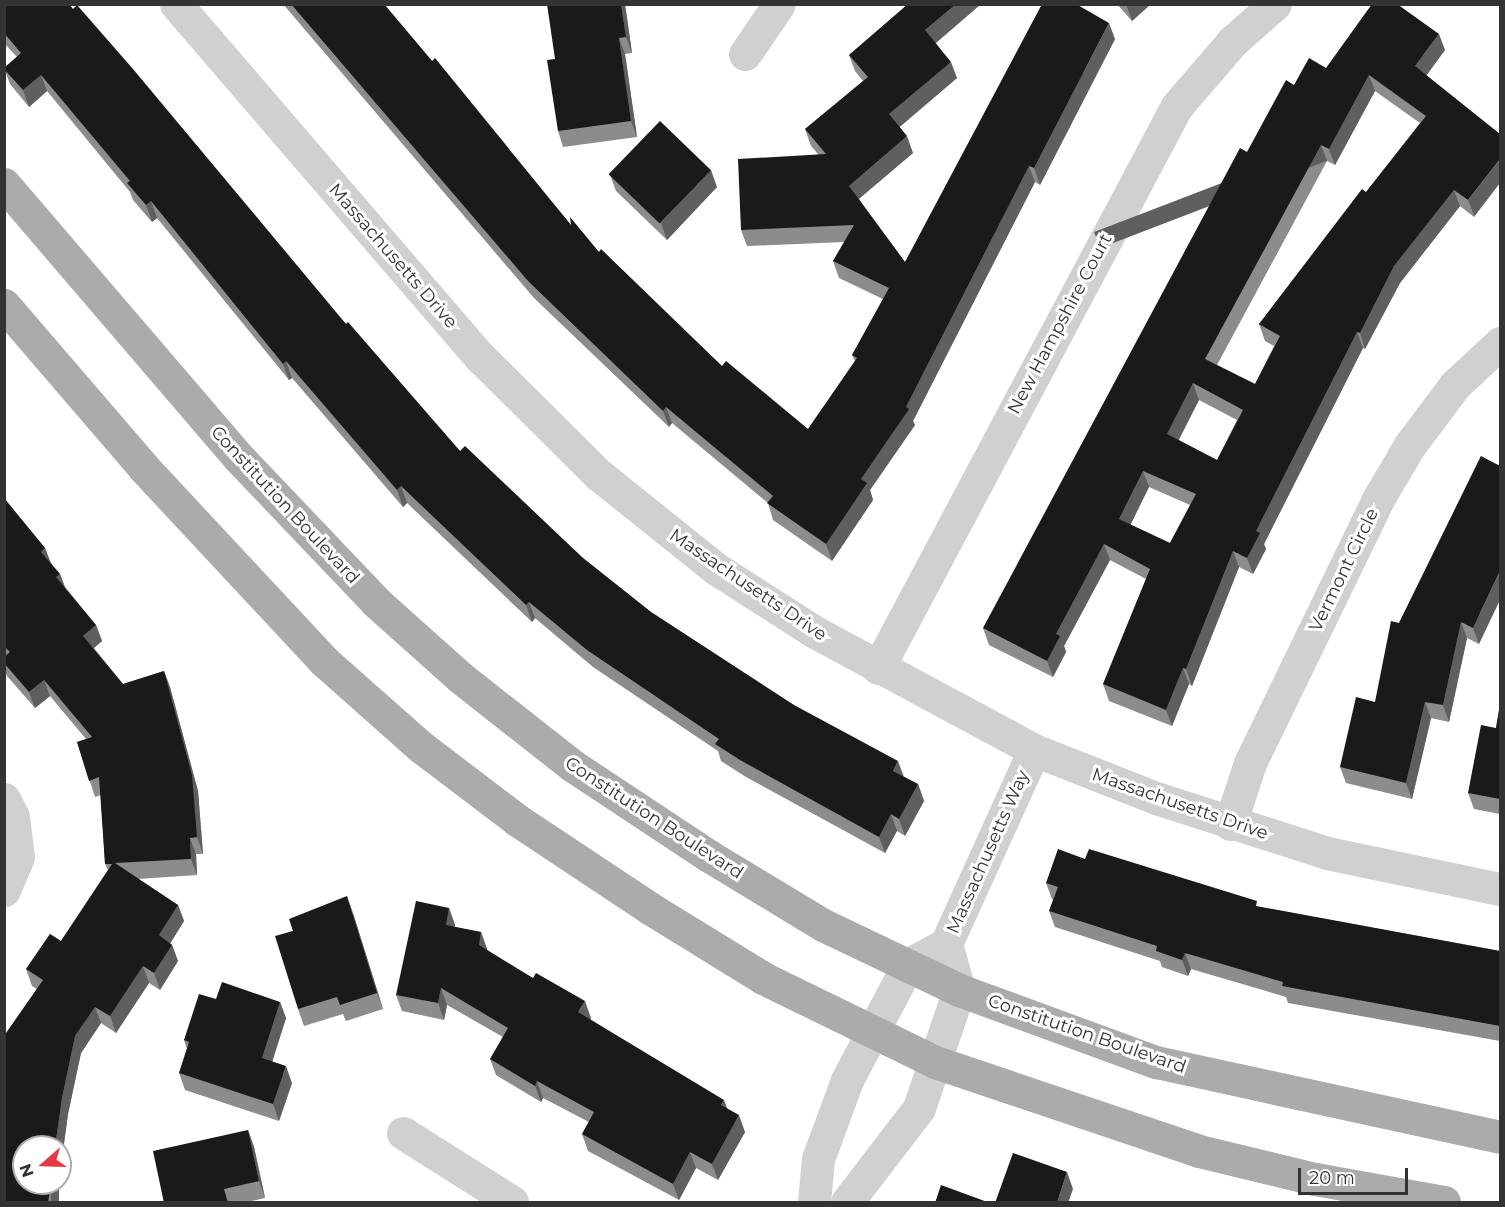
<!DOCTYPE html>
<html>
<head>
<meta charset="utf-8">
<style>
	body { margin:0 }
	#map { position:relative; width:1505px; height:1207px; overflow:hidden; background:#fff; font-family:Montserrat,sans-serif }
	div>[style] { position:absolute }
	[style*='--x'] { left:calc(var(--x)*1px); top:calc(var(--y)*1px); width:calc(var(--w)*1px); rotate:calc(var(--a)*1deg) }
	.minor>* { height:33px; margin:-16.5px; padding:0 16.5px; transform-origin:16.5px; border-radius:16.5px; background:#d0d0d0 }
	.major>* { height:33px; margin:-16.5px; padding:0 16.5px; transform-origin:16.5px; border-radius:16.5px; background:#ababab }
	.wall>* { inset:0; background:#8c8c8c }
	.shaded-wall>* { inset:0; background:#5f5f5f; transform-origin:0 0 }
	.building>* { inset:0; background:#1a1a1a; transform-origin:0 0 }
	span { translate:-50% -50%; white-space:nowrap; text-align:center; line-height:1.15; -webkit-text-stroke:6px #fff; paint-order:stroke }
	.street-label { font-size:18px; color:#333 }
	.frame { position:absolute; inset:0; border:6px solid #333; pointer-events:none }
	.north { position:absolute; left:12px; top:1135px; width:60px; height:60px; box-sizing:border-box; background:#fff; border:2px solid #adadad; border-radius:50%; rotate:250deg; font-size:16px; font-weight:700; line-height:24px; text-align:center; color:#333 }
	.north::after { content:''; display:block; margin:auto; width:21px; height:27px; background:#e63946; clip-path:polygon(50% 0,100% 100%,50% 72%,0 100%) }
	.scale { position:absolute; left:1298px; top:1168px; width:110px; height:27px; box-sizing:border-box; border:3px solid #333; border-top:0; padding-left:8px; font-size:18px; line-height:21px; white-space:nowrap; color:#333; -webkit-text-stroke:4px #fff; paint-order:stroke }
</style>
</head>
<body>
<div id="map">
	<div class="minor">
		<div style="--x:176;--y:4;--w:467;--a:49.3"></div>
		<div style="--x:481;--y:358;--w:166;--a:44.8"></div>
		<div style="--x:599;--y:475;--w:149;--a:38.7"></div>
		<div style="--x:715;--y:568;--w:117;--a:32.7"></div>
		<div style="--x:813;--y:631;--w:251;--a:28.3"></div>
		<div style="--x:1034;--y:750;--w:131;--a:21.5"></div>
		<div style="--x:1156;--y:798;--w:180;--a:17.8"></div>
		<div style="--x:1327;--y:853;--w:177;--a:11.8"></div>
		<div style="--x:745;--y:54;--w:60;--a:-55.8"></div>
		<div style="--x:878;--y:668;--w:637;--a:-61.99"></div>
		<div style="--x:1177;--y:106;--w:86;--a:-49.3"></div>
		<div style="--x:1233;--y:41;--w:56;--a:-41.4"></div>
		<div style="--x:4;--y:799;--w:20;--a:63"></div>
		<div style="--x:13;--y:817;--w:40;--a:82.9"></div>
		<div style="--x:18;--y:857;--w:36;--a:113"></div>
		<div style="--x:1230;--y:824;--w:64;--a:-71.8"></div>
		<div style="--x:1250;--y:763;--w:291;--a:-64.1"></div>
		<div style="--x:1377;--y:501;--w:65;--a:-59.5"></div>
		<div style="--x:1410;--y:445;--w:75;--a:-53.1"></div>
		<div style="--x:1455;--y:385;--w:62;--a:-43"></div>
		<div style="--x:403;--y:1133;--w:129;--a:32.3"></div>
		<div style="--x:814;--y:1202;--w:43;--a:-84.7"></div>
		<div style="--x:818;--y:1159;--w:84;--a:-69.8"></div>
		<div style="--x:847;--y:1080;--w:130;--a:-62.1"></div>
		<div style="--x:908;--y:965;--w:43;--a:-28.9"></div>
		<div style="--x:847;--y:1202;--w:118;--a:-52.5"></div>
		<div style="--x:919;--y:1108;--w:125;--a:-71.3"></div>
		<div style="--x:959;--y:990;--w:48;--a:-105.8"></div>
		<div style="--x:946;--y:944;--w:213;--a:-65.6"></div>
	</div>
	<div class="major">
		<div style="--x:4;--y:184;--w:362;--a:49.4"></div>
		<div style="--x:240;--y:459;--w:197;--a:46.4"></div>
		<div style="--x:376;--y:602;--w:114;--a:41.8"></div>
		<div style="--x:461;--y:678;--w:142;--a:38.2"></div>
		<div style="--x:573;--y:766;--w:163;--a:33.5"></div>
		<div style="--x:709;--y:856;--w:133;--a:31.2"></div>
		<div style="--x:823;--y:925;--w:151;--a:25.5"></div>
		<div style="--x:959;--y:990;--w:210;--a:20.1"></div>
		<div style="--x:1156;--y:1062;--w:352;--a:12.3"></div>
		<div style="--x:4;--y:305;--w:215;--a:49.3"></div>
		<div style="--x:144;--y:468;--w:265;--a:47"></div>
		<div style="--x:325;--y:662;--w:128;--a:41.5"></div>
		<div style="--x:421;--y:747;--w:121;--a:37.2"></div>
		<div style="--x:517;--y:820;--w:161;--a:33.6"></div>
		<div style="--x:651;--y:909;--w:132;--a:31.6"></div>
		<div style="--x:763;--y:978;--w:191;--a:26"></div>
		<div style="--x:935;--y:1062;--w:279;--a:18.6"></div>
		<div style="--x:1199;--y:1151;--w:119;--a:13.6"></div>
		<div style="--x:1315;--y:1179;--w:131;--a:10.1"></div>
	</div>
	<div class="wall">
		<div style="clip-path:polygon(4px 4px,346px 324px,460px 451px,583px 558px,651px 612px,904px 777px,918px 784px,924px 801px,905px 836px,897px 831px,885px 853px,746px 777px,721px 761px,718px 751px,593px 667px,535px 618px,532px 622px,407px 503px,403px 507px,292px 378px,289px 380px,157px 218px,152px 222px,133px 200px,130px 192px,47px 91px,29px 107px,10px 84px,4px 68px,17px 57px,4px 43px)"></div>
		<div style="clip-path:polygon(283px 4px,384px 4px,571px 225px,599px 252px,722px 366px,808px 429px,855px 361px,852px 355px,883px 299px,839px 278px,833px 261px,844px 242px,747px 246px,741px 230px,818px 154px,811px 146px,805px 129px,863px 81px,855px 71px,849px 55px,906px 6px,905px 4px,981px 4px,936px 43px,957px 78px,899px 127px,913px 153px,859px 199px,905px 262px,1115px 39px,1040px 185px,1035px 182px,913px 421px,915px 425px,870px 490px,873px 500px,832px 561px,773px 520px,768px 503px,672px 423px,669px 427px,534px 298px)"></div>
		<div style="clip-path:polygon(625px 4px,632px 53px,625px 54px,637px 137px,563px 147px,558px 131px,555px 59px)"></div>
		<div style="clip-path:polygon(1117px 4px,1151px 4px,1132px 21px)"></div>
		<div style="clip-path:polygon(evenodd,1445px 50px,1426px 75px,1474px 217px,1460px 206px,1400px 283px,1365px 349px,1363px 348px,1264px 544px,1266px 549px,1253px 574px,1239px 567px,1192px 686px,1189px 684px,1172px 726px,1109px 701px,1103px 684px,1146px 579px,1110px 560px,1064px 646px,1066px 652px,1053px 677px,989px 645px,983px 628px,1247px 152px,1294px 85px,1445px 50px,1375px 91px,1420px 123px,1366px 192px,1259px 324px,1265px 341px,1274px 346px,1255px 384px,1217px 365px,1327px 161px,1335px 165px,1375px 91px,1445px 50px,1199px 400px,1237px 420px,1217px 460px,1179px 440px,1199px 400px,1445px 50px,1149px 487px,1190px 505px,1170px 543px,1130px 525px,1149px 487px)"></div>
		<div style="clip-path:polygon(610px 175px,717px 187px,667px 240px,616px 191px)"></div>
		<div style="clip-path:polygon(1481px 456px,1479px 644px,1467px 638px,1449px 722px,1431px 718px,1412px 799px,1346px 783px,1340px 767px,1375px 702px,1399px 623px)"></div>
		<div style="clip-path:polygon(4px 498px,45px 548px,51px 563px,60px 574px,65px 587px,96px 625px,102px 641px,94px 648px,123px 684px,164px 671px,170px 687px,198px 791px,203px 854px,196px 854px,197px 875px,138px 879px,178px 905px,184px 921px,170px 943px,172px 945px,178px 961px,160px 990px,149px 983px,116px 1033px,101px 1023px,81px 1053px,68px 1114px,60px 1173px,60px 1147px,24px 1147px,24px 1183px,59px 1183px,56px 1203px,4px 1203px,4px 1036px,37px 989px,32px 986px,26px 969px,50px 934px,61px 941px,108px 870px,105px 864px,101px 795px,95px 797px,77px 742px,86px 739px,50px 696px,35px 708px,7px 676px,4px 668px)"></div>
		<div style="clip-path:polygon(1500px 704px,1500px 814px,1474px 809px,1468px 793px,1496px 728px)"></div>
		<div style="clip-path:polygon(1085px 859px,1259px 907px,1500px 951px,1500px 1041px,1288px 1003px,1286px 997px,1191px 969px,1188px 976px,1162px 967px,1160px 961px,1055px 927px,1049px 911px,1053px 900px,1052px 899px,1046px 883px)"></div>
		<div style="clip-path:polygon(449px 908px,455px 925px,454px 927px,481px 932px,487px 949px,487px 950px,591px 1018px,590px 1019px,727px 1109px,745px 1132px,718px 1180px,696px 1168px,679px 1200px,588px 1151px,582px 1134px,589px 1122px,543px 1098px,541px 1102px,496px 1075px,490px 1059px,503px 1037px,447px 1005px,444px 1020px,402px 1011px,396px 995px)"></div>
		<div style="clip-path:polygon(353px 913px,383px 1009px,346px 1021px,343px 1014px,304px 1026px,298px 1009px)"></div>
		<div style="clip-path:polygon(216px 999px,280px 1002px,286px 1018px,272px 1062px,292px 1083px,279px 1121px,185px 1090px,179px 1073px,187px 1049px,184px 1040px)"></div>
		<div style="clip-path:polygon(248px 1130px,254px 1147px,265px 1198px,243px 1203px,164px 1203px)"></div>
	</div>
	<div class="shaded-wall">
		<div style="clip-path:polygon(621px 4px,625px 4px,632px 53px,626px 37px)"></div>
		<div style="clip-path:polygon(956px 4px,981px 4px,931px 47px,925px 30px)"></div>
		<div style="clip-path:polygon(1126px 4px,1151px 4px,1132px 21px)"></div>
		<div style="clip-path:polygon(1109px 23px,1115px 39px,1040px 185px,1034px 168px)"></div>
		<div style="clip-path:polygon(1439px 34px,1445px 50px,1421px 83px,1415px 66px)"></div>
		<div style="clip-path:polygon(619px 38px,625px 54px,637px 137px,631px 121px)"></div>
		<div style="clip-path:polygon(951px 62px,957px 78px,895px 131px,889px 114px)"></div>
		<div style="clip-path:polygon(41px 75px,47px 91px,29px 107px,23px 90px)"></div>
		<div style="clip-path:polygon(1369px 75px,1375px 91px,1335px 165px,1329px 149px)"></div>
		<div style="clip-path:polygon(907px 136px,913px 153px,855px 202px,849px 186px)"></div>
		<div style="left:1321px;top:145px;width:17px;height:243px;rotate:69deg"></div>
		<div style="clip-path:polygon(1500px 159px,1500px 183px,1474px 217px,1468px 200px)"></div>
		<div style="clip-path:polygon(1029px 166px,1035px 182px,913px 421px,915px 425px,870px 490px,873px 500px,832px 561px,826px 544px,861px 479px,906px 407px)"></div>
		<div style="clip-path:polygon(711px 170px,717px 187px,667px 240px,661px 223px)"></div>
		<div style="clip-path:polygon(1454px 190px,1460px 206px,1400px 283px,1365px 349px,1360px 333px,1394px 266px)"></div>
		<div style="clip-path:polygon(151px 201px,157px 218px,152px 222px,146px 205px)"></div>
		<div style="clip-path:polygon(1357px 332px,1363px 348px,1264px 544px,1266px 549px,1253px 574px,1247px 558px,1256px 531px)"></div>
		<div style="clip-path:polygon(286px 361px,292px 378px,289px 380px,283px 364px)"></div>
		<div style="clip-path:polygon(1193px 383px,1199px 400px,1173px 450px,1167px 434px)"></div>
		<div style="clip-path:polygon(666px 407px,672px 423px,669px 427px,663px 411px)"></div>
		<div style="clip-path:polygon(1143px 471px,1149px 487px,1125px 536px,1119px 519px)"></div>
		<div style="clip-path:polygon(401px 486px,407px 503px,403px 507px,397px 490px)"></div>
		<div style="clip-path:polygon(1104px 544px,1110px 560px,1064px 646px,1066px 652px,1053px 677px,1047px 661px,1056px 634px)"></div>
		<div style="clip-path:polygon(45px 548px,51px 564px,41px 552px)"></div>
		<div style="clip-path:polygon(1233px 551px,1239px 567px,1192px 686px,1186px 669px)"></div>
		<div style="clip-path:polygon(1500px 571px,1500px 600px,1479px 644px,1473px 628px)"></div>
		<div style="clip-path:polygon(60px 574px,66px 590px,56px 577px)"></div>
		<div style="clip-path:polygon(529px 602px,535px 618px,532px 622px,526px 605px)"></div>
		<div style="clip-path:polygon(1461px 622px,1467px 638px,1449px 722px,1443px 705px)"></div>
		<div style="clip-path:polygon(96px 625px,102px 641px,89px 652px,83px 636px)"></div>
		<div style="clip-path:polygon(1183px 668px,1189px 684px,1172px 726px,1166px 710px)"></div>
		<div style="clip-path:polygon(164px 671px,170px 687px,198px 791px,203px 854px,197px 837px)"></div>
		<div style="clip-path:polygon(44px 680px,50px 696px,35px 708px,29px 692px)"></div>
		<div style="clip-path:polygon(1425px 702px,1431px 718px,1412px 799px,1406px 783px)"></div>
		<div style="clip-path:polygon(898px 761px,904px 777px,893px 771px)"></div>
		<div style="clip-path:polygon(918px 784px,924px 801px,905px 836px,899px 819px)"></div>
		<div style="clip-path:polygon(891px 814px,897px 831px,885px 853px,879px 837px)"></div>
		<div style="clip-path:polygon(190px 838px,196px 854px,197px 875px,191px 859px)"></div>
		<div style="clip-path:polygon(347px 896px,353px 913px,383px 1009px,377px 993px)"></div>
		<div style="clip-path:polygon(178px 905px,184px 921px,165px 952px,159px 935px)"></div>
		<div style="clip-path:polygon(449px 908px,455px 925px,452px 941px,446px 925px)"></div>
		<div style="clip-path:polygon(481px 932px,487px 949px,485px 962px,479px 945px)"></div>
		<div style="clip-path:polygon(172px 945px,178px 961px,160px 990px,154px 973px)"></div>
		<div style="clip-path:polygon(1185px 953px,1191px 969px,1188px 976px,1182px 960px)"></div>
		<div style="clip-path:polygon(143px 966px,149px 983px,116px 1033px,110px 1016px)"></div>
		<div style="clip-path:polygon(441px 988px,447px 1005px,444px 1020px,438px 1003px)"></div>
		<div style="clip-path:polygon(585px 1001px,591px 1018px,584px 1029px,578px 1012px)"></div>
		<div style="clip-path:polygon(280px 1002px,286px 1018px,268px 1075px,262px 1058px)"></div>
		<div style="clip-path:polygon(95px 1007px,101px 1023px,81px 1053px,68px 1114px,60px 1173px,60px 1147px,55px 1147px,62px 1098px,75px 1036px)"></div>
		<div style="clip-path:polygon(286px 1066px,292px 1083px,279px 1121px,273px 1104px)"></div>
		<div style="clip-path:polygon(537px 1081px,543px 1098px,541px 1102px,535px 1086px)"></div>
		<div style="clip-path:polygon(724px 1100px,730px 1116px,721px 1105px)"></div>
		<div style="clip-path:polygon(739px 1115px,745px 1132px,718px 1180px,712px 1164px)"></div>
		<div style="clip-path:polygon(248px 1130px,254px 1147px,265px 1198px,259px 1181px)"></div>
		<div style="clip-path:polygon(690px 1152px,696px 1168px,679px 1200px,673px 1184px)"></div>
		<div style="clip-path:polygon(1067px 1172px,1073px 1189px,1068px 1203px,1057px 1203px)"></div>
		<div style="left:51px;top:1183px;width:8px;height:20px"></div>
	</div>
	<div class="building">
		<div style="clip-path:polygon(4px 4px,69px 4px,73px 9px,77px 5px,133px 69px,346px 324px,348px 322px,460px 451px,465px 446px,583px 558px,651px 612px,794px 705px,898px 761px,893px 771px,918px 784px,899px 819px,891px 814px,879px 837px,740px 760px,715px 744px,719px 739px,587px 650px,529px 602px,526px 605px,401px 486px,397px 490px,286px 361px,283px 364px,151px 201px,146px 205px,127px 183px,130px 181px,41px 75px,23px 90px,4px 69px,4px 68px,21px 53px,4px 33px)"></div>
		<div style="clip-path:polygon(291px 4px,384px 4px,432px 61px,435px 58px,571px 225px,570px 217px,599px 252px,601px 249px,722px 366px,726px 361px,808px 429px,857px 358px,852px 355px,889px 288px,833px 261px,854px 225px,741px 230px,738px 159px,826px 154px,805px 129px,868px 77px,849px 55px,908px 4px,956px 4px,925px 30px,951px 62px,889px 114px,907px 136px,849px 186px,905px 262px,1042px 4px,1076px 4px,1109px 23px,1034px 168px,1029px 166px,906px 407px,909px 409px,861px 479px,867px 483px,826px 544px,767px 503px,773px 496px,666px 407px,663px 411px,528px 281px)"></div>
		<div style="clip-path:polygon(547px 4px,621px 4px,626px 37px,619px 38px,631px 121px,558px 131px,547px 60px,555px 59px)"></div>
		<div style="clip-path:polygon(evenodd,1372px 4px,1397px 4px,1439px 34px,1415px 66px,1500px 134px,1500px 159px,1468px 200px,1454px 190px,1394px 266px,1360px 333px,1357px 332px,1256px 531px,1260px 533px,1247px 558px,1233px 551px,1186px 669px,1183px 668px,1166px 710px,1103px 684px,1150px 569px,1104px 544px,1056px 634px,1060px 636px,1047px 661px,983px 628px,1240px 148px,1247px 152px,1286px 80px,1294px 85px,1309px 58px,1326px 68px,1372px 4px,1369px 75px,1426px 116px,1366px 192px,1362px 189px,1259px 324px,1280px 336px,1255px 384px,1205px 359px,1321px 145px,1329px 149px,1369px 75px,1372px 4px,1193px 383px,1243px 410px,1217px 460px,1167px 434px,1193px 383px,1372px 4px,1143px 471px,1196px 494px,1170px 543px,1119px 519px,1143px 471px)"></div>
		<div style="left:660px;top:121px;width:71px;height:74px;rotate:44deg"></div>
		<div style="clip-path:polygon(1481px 456px,1500px 466px,1500px 571px,1473px 628px,1461px 622px,1443px 705px,1425px 702px,1406px 783px,1340px 767px,1356px 697px,1375px 702px,1391px 621px,1399px 623px)"></div>
		<div style="clip-path:polygon(4px 498px,45px 548px,41px 552px,60px 574px,56px 577px,96px 625px,83px 636px,123px 684px,164px 671px,192px 775px,197px 837px,190px 838px,191px 859px,115px 863px,178px 905px,159px 935px,172px 945px,154px 973px,143px 966px,110px 1016px,95px 1007px,75px 1036px,62px 1098px,55px 1147px,24px 1147px,24px 1183px,51px 1183px,48px 1203px,4px 1203px,4px 1036px,43px 980px,26px 969px,50px 934px,61px 941px,112px 864px,105px 864px,99px 777px,89px 781px,77px 742px,92px 737px,44px 680px,29px 692px,4px 663px,4px 657px,10px 652px,4px 646px)"></div>
		<div style="clip-path:polygon(1500px 704px,1500px 799px,1468px 793px,1481px 725px,1496px 728px)"></div>
		<div style="clip-path:polygon(1058px 849px,1085px 859px,1089px 849px,1257px 901px,1256px 906px,1500px 951px,1500px 1026px,1282px 986px,1283px 982px,1185px 953px,1182px 960px,1156px 951px,1157px 946px,1049px 911px,1058px 887px,1046px 883px)"></div>
		<div style="clip-path:polygon(347px 896px,377px 993px,340px 1005px,337px 997px,298px 1009px,275px 936px,293px 931px,289px 919px)"></div>
		<div style="clip-path:polygon(416px 901px,449px 908px,446px 925px,481px 932px,479px 945px,533px 978px,536px 973px,585px 1001px,578px 1012px,724px 1100px,721px 1105px,739px 1115px,712px 1164px,690px 1152px,673px 1184px,582px 1134px,594px 1112px,537px 1081px,535px 1086px,490px 1059px,508px 1028px,441px 988px,438px 1003px,396px 995px)"></div>
		<div style="clip-path:polygon(222px 982px,280px 1002px,262px 1058px,286px 1066px,273px 1104px,179px 1073px,189px 1042px,184px 1040px,199px 994px,216px 999px)"></div>
		<div style="clip-path:polygon(248px 1130px,259px 1181px,224px 1189px,228px 1203px,164px 1203px,153px 1151px)"></div>
		<div style="clip-path:polygon(1013px 1153px,1067px 1172px,1057px 1203px,995px 1203px)"></div>
		<div style="clip-path:polygon(941px 1185px,990px 1203px,935px 1203px)"></div>
	</div>
	<div class="street-label">
		<span style="left:393px;top:256px;rotate:49deg">Massachusetts Drive</span>
		<span style="left:1060px;top:324px;rotate:-62deg">New Hampshire Court</span>
		<span style="left:285px;top:505px;rotate:47deg">Constitution Boulevard</span>
		<span style="left:1344px;top:570px;rotate:-64deg">Vermont Circle</span>
		<span style="left:748px;top:585px;rotate:34deg">Massachusetts Drive</span>
		<span style="left:1180px;top:804px;rotate:19deg">Massachusetts Drive</span>
		<span style="left:654px;top:818px;rotate:33deg">Constitution Boulevard</span>
		<span style="left:988px;top:852px;rotate:-66deg">Massachusetts Way</span>
		<span style="left:1087px;top:1034px;rotate:19deg">Constitution Boulevard</span>
	</div>
	<div class="frame"></div>
	<div class="north">N</div>
	<div class="scale">20 m</div>
</div>
</body>
</html>
